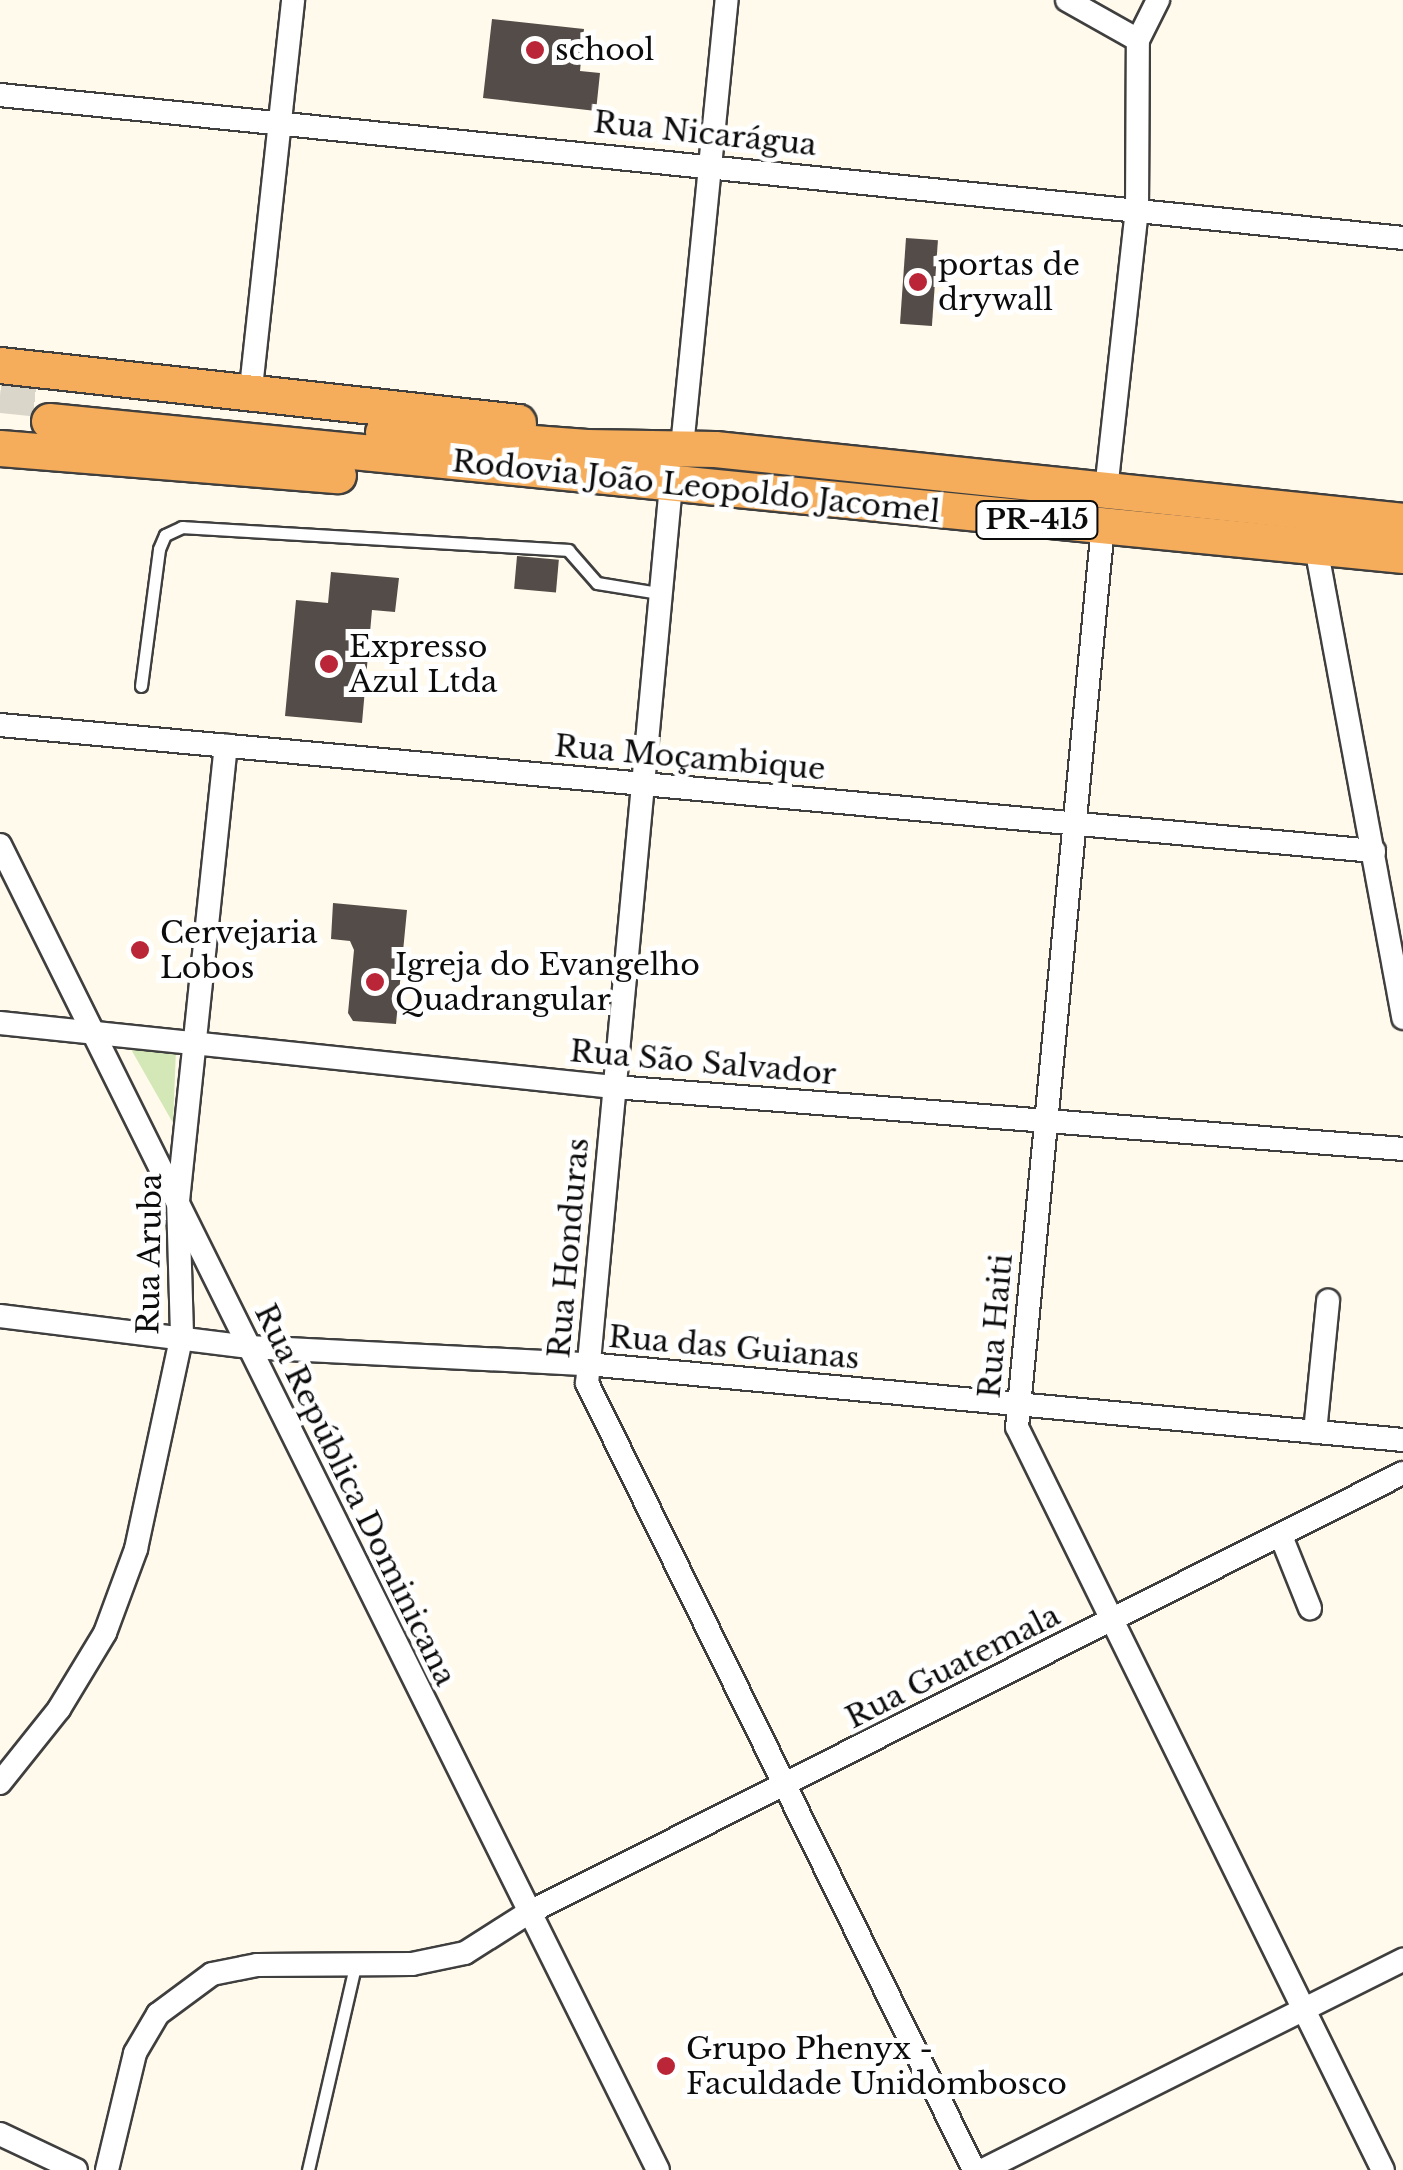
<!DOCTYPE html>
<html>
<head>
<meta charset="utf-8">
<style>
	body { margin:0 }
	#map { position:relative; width:1403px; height:2170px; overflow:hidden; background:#fffaeb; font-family:"Libre Baskerville",serif }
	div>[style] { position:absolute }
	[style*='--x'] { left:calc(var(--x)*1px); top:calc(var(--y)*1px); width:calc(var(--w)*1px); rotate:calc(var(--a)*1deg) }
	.green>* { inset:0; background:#d3e8b6 }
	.building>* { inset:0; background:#544c48; transform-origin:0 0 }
	.trunk-tunnel>* { height:35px; margin-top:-17.5px; transform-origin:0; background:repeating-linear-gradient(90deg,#dbd6ca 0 35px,transparent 0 53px) }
	.roads { filter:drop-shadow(2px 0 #3f3f3f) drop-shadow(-2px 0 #3f3f3f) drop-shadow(0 2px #3f3f3f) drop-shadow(0 -2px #3f3f3f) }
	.service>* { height:11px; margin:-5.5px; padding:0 5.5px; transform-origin:5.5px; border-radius:5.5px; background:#fff }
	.minor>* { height:22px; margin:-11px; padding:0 11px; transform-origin:11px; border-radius:11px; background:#fff }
	.trunk>* { height:35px; margin:-17.5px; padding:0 17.5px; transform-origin:17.5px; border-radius:17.5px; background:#f5ad5c }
	.dots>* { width:28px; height:28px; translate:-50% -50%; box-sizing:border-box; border:5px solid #fff; border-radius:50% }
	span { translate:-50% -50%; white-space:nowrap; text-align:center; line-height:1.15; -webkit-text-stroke:10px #fff; paint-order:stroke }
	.shield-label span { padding:2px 8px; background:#fff; border:2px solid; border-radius:8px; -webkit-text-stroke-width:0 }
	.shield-label { font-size:28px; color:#0c0c0c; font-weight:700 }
	.poi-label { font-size:30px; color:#0c0c0c }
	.left { translate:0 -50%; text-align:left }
	.street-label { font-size:30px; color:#0c0c0c }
</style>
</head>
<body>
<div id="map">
	<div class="green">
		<div style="clip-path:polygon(128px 1044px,176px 1049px,173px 1123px)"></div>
	</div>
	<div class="building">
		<div style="clip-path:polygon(492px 19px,584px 29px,580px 71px,600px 73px,596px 111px,483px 98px)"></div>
		<div style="left:906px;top:238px;width:32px;height:86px;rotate:4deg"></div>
		<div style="left:517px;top:556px;width:42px;height:33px;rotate:5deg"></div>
		<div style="clip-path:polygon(331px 572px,399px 578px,395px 612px,372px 610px,362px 723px,285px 716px,296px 600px,328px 603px)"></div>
		<div style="clip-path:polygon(333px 903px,407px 910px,396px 1024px,353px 1021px,348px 1013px,354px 950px,350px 941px,331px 939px)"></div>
	</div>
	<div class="trunk-tunnel">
		<div style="--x:0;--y:395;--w:51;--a:5.6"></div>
	</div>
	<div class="roads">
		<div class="service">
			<div style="--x:141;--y:686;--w:138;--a:-82.5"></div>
			<div style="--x:159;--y:549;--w:15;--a:-67"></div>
			<div style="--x:165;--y:535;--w:19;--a:-25"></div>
			<div style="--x:182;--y:527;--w:387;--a:3.4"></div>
			<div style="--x:568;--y:550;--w:44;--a:48.7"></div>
			<div style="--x:597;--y:583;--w:63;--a:9.2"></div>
			<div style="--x:308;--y:2170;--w:208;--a:-77"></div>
		</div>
		<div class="minor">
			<div style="--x:1067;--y:0;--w:81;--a:29.4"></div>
			<div style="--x:0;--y:95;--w:1410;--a:5.82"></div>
			<div style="--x:251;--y:388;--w:390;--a:-83.8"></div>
			<div style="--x:682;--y:447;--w:449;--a:-84.3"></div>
			<div style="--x:671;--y:485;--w:902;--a:95.34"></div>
			<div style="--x:587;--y:1383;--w:877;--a:63.81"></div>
			<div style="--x:1106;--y:490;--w:282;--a:-83.7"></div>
			<div style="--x:1137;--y:210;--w:170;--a:-89.7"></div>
			<div style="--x:1138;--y:40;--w:45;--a:-63.4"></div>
			<div style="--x:1103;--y:526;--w:905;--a:95.45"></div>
			<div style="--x:1017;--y:1427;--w:828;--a:63.78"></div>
			<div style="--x:1316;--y:547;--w:479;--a:79.5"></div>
			<div style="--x:0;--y:725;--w:1380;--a:5.24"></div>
			<div style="--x:0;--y:845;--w:1479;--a:63.59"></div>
			<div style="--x:0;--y:1023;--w:617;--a:5.95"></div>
			<div style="--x:614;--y:1087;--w:791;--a:4.49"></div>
			<div style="--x:0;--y:1316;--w:250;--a:7.1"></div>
			<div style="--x:248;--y:1347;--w:339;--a:2.9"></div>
			<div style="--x:587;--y:1364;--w:820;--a:5.32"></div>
			<div style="--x:1315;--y:1432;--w:132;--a:-84.3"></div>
			<div style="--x:1281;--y:1536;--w:78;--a:68.1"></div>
			<div style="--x:0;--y:1783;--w:95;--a:-51.4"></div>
			<div style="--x:59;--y:1709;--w:89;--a:-58.8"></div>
			<div style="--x:105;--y:1633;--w:90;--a:-69.7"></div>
			<div style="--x:136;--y:1549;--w:220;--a:-77.9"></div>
			<div style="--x:182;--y:1334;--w:133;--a:-91.7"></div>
			<div style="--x:178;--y:1201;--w:458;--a:-84"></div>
			<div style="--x:0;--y:2134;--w:84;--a:25.3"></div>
			<div style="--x:107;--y:2170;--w:120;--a:-76.5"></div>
			<div style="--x:135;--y:2053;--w:45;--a:-59.5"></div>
			<div style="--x:158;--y:2014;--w:67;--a:-36.5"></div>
			<div style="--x:212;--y:1974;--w:46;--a:-11.3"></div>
			<div style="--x:257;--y:1965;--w:155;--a:-0.4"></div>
			<div style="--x:412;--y:1964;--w:54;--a:-11.7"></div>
			<div style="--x:465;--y:1953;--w:75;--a:-32.4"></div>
			<div style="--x:528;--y:1913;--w:979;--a:-26.7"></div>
			<div style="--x:983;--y:2170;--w:470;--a:-26.6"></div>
		</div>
		<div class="trunk">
			<div style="--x:0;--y:365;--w:521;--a:6.28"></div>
			<div style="--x:49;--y:421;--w:1361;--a:5.65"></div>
			<div style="--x:383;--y:432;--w:204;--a:4.2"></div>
			<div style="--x:586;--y:447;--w:129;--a:0.9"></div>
			<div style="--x:715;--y:449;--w:692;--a:5.97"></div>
			<div style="--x:0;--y:448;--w:339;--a:4.6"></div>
		</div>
	</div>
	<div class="dots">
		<div style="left:535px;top:50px;background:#ba2638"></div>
		<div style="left:918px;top:282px;background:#ba2638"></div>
		<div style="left:329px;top:664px;background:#ba2638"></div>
		<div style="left:140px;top:950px;background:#ba2638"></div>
		<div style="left:375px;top:982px;background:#ba2638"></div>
		<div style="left:666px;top:2066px;background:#ba2638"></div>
	</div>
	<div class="shield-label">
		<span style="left:1037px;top:520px">PR-415</span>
	</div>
	<div class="poi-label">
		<span class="left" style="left:555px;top:50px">school</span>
		<span class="left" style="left:938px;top:282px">portas de<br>drywall</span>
		<span class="left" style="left:349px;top:664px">Expresso<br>Azul Ltda</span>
		<span class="left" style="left:160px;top:950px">Cervejaria<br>Lobos</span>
		<span class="left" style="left:395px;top:982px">Igreja do Evangelho<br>Quadrangular</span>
		<span class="left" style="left:686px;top:2066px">Grupo Phenyx -<br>Faculdade Unidombosco</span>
	</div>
	<div class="street-label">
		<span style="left:705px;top:134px;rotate:6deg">Rua Nicarágua</span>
		<span style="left:696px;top:487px;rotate:6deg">Rodovia João Leopoldo Jacomel</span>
		<span style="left:690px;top:758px;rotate:5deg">Rua Moçambique</span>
		<span style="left:703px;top:1063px;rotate:5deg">Rua São Salvador</span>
		<span style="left:569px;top:1248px;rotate:-85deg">Rua Honduras</span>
		<span style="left:150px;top:1254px;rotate:-89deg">Rua Aruba</span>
		<span style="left:996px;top:1326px;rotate:-85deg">Rua Haiti</span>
		<span style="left:734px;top:1348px;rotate:5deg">Rua das Guianas</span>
		<span style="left:355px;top:1495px;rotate:64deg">Rua República Dominicana</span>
		<span style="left:953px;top:1667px;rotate:-27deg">Rua Guatemala</span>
	</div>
</div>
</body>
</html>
